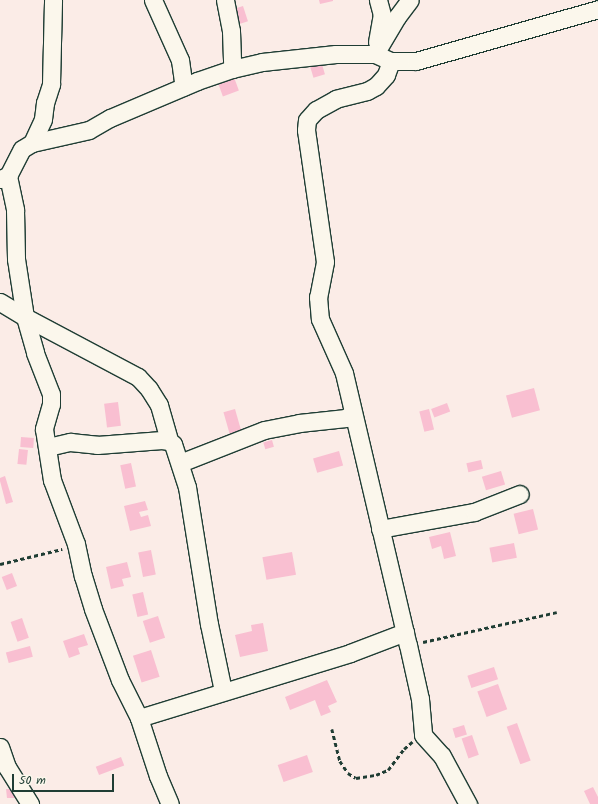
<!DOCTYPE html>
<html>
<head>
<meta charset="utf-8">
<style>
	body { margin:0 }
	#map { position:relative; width:598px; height:804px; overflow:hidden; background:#fbece7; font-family:Kalam,sans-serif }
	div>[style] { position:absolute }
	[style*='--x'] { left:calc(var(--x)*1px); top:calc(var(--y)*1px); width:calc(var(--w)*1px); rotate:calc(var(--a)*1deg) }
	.building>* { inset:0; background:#f9bfd1; transform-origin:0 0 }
	.path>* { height:2.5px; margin-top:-1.25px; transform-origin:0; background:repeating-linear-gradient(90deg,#1f3d34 0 4px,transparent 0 7px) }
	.roads { filter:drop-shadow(1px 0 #1f3d34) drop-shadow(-1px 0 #1f3d34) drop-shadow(0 1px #1f3d34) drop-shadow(0 -1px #1f3d34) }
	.minor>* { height:17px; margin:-8.5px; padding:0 8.5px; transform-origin:8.5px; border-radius:8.5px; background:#fbf7ec }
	span { translate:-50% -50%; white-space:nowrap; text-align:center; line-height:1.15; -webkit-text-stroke:3px #fbf7ec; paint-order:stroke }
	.scale { position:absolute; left:12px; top:774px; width:102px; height:18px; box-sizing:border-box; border:2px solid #1f3d34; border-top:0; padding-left:5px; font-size:12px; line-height:14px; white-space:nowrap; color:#1f3d34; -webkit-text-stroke:3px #fbf7ec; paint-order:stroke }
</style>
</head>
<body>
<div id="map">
	<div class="building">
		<div style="clip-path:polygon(319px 0,333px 0,333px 1px,320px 4px)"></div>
		<div style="left:243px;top:6px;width:16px;height:8px;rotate:72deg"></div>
		<div style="left:320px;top:58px;width:17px;height:12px;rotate:73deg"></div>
		<div style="left:231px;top:69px;width:23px;height:17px;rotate:70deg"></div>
		<div style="left:534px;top:388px;width:23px;height:29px;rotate:75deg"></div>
		<div style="left:118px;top:402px;width:24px;height:14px;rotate:83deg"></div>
		<div style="left:447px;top:403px;width:9px;height:17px;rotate:69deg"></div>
		<div style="left:235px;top:409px;width:22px;height:12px;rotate:74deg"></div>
		<div style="left:429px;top:409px;width:21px;height:10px;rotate:76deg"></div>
		<div style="left:21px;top:437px;width:13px;height:10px;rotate:4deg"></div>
		<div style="left:272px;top:440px;width:7px;height:9px;rotate:74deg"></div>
		<div style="left:19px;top:449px;width:9px;height:15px;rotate:6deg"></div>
		<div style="left:339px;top:451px;width:15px;height:27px;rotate:74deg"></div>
		<div style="left:481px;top:460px;width:9px;height:15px;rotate:77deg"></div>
		<div style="left:131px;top:463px;width:24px;height:11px;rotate:78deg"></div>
		<div style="left:501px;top:471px;width:14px;height:20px;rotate:73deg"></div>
		<div style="clip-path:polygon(5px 476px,13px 502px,6px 504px,0 481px,0 478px)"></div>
		<div style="clip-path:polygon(145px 501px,148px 510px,139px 512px,141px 517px,148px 515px,151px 526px,130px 531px,124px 506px)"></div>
		<div style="left:533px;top:509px;width:21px;height:20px;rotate:76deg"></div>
		<div style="clip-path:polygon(450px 532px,456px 556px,444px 559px,441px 546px,432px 549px,429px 537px)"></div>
		<div style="left:514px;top:543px;width:15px;height:25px;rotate:79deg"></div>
		<div style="left:151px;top:550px;width:25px;height:13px;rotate:79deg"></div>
		<div style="left:292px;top:552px;width:23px;height:30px;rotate:80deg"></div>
		<div style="clip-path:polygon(127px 562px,131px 577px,122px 579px,124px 586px,111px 589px,106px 567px)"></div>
		<div style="left:12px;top:573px;width:14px;height:11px;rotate:69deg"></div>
		<div style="left:143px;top:592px;width:23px;height:11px;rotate:77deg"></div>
		<div style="left:158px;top:616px;width:23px;height:16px;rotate:72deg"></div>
		<div style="left:22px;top:618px;width:21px;height:12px;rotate:71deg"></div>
		<div style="clip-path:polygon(263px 623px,268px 651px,240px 657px,235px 635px,252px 631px,251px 625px)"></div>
		<div style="clip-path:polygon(84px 634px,88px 645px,78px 648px,80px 654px,69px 658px,63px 641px)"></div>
		<div style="left:30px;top:646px;width:11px;height:25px;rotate:75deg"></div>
		<div style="left:151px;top:650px;width:28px;height:19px;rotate:72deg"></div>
		<div style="left:494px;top:667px;width:13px;height:28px;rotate:72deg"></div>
		<div style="clip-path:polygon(327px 680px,337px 702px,328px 706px,331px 712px,321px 716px,315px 700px,290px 710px,285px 697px)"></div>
		<div style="left:498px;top:684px;width:27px;height:22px;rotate:70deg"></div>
		<div style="left:517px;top:723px;width:40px;height:11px;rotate:70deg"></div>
		<div style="left:464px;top:725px;width:10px;height:12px;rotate:73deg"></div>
		<div style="left:472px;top:735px;width:21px;height:11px;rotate:71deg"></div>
		<div style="left:307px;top:755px;width:18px;height:31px;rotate:71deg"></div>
		<div style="left:121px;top:757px;width:9px;height:27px;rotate:69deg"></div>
		<div style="clip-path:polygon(593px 787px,598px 797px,598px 804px,590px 804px,584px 791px)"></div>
		<div style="clip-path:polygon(6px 789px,15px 789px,16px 798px,7px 798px)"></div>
	</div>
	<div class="path">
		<div style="--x:0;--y:564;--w:64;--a:-13.6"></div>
		<div style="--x:423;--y:642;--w:137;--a:-12.6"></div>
		<div style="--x:332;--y:729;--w:33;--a:76"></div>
		<div style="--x:340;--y:761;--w:14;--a:56"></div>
		<div style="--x:348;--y:773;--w:9;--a:32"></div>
		<div style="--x:356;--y:778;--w:20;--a:-9"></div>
		<div style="--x:376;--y:775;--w:13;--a:-23"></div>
		<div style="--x:388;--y:770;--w:26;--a:-53"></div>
		<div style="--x:404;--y:749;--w:11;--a:-41"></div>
	</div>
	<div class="roads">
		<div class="minor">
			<div style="--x:153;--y:0;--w:66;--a:65.8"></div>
			<div style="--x:180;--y:60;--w:27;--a:82"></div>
			<div style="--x:225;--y:0;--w:32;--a:79"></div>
			<div style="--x:231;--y:31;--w:38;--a:88"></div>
			<div style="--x:377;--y:42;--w:27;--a:-80"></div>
			<div style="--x:382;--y:15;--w:16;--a:-105"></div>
			<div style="--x:375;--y:54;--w:43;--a:-59.3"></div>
			<div style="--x:397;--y:17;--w:21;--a:-53"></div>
			<div style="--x:391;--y:61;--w:15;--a:110"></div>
			<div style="--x:386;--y:75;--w:15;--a:132"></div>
			<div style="--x:376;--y:86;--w:10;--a:151"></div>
			<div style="--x:367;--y:91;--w:32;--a:166"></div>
			<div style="--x:336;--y:99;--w:23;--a:151"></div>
			<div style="--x:316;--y:110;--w:13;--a:132"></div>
			<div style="--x:307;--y:120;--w:10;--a:96"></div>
			<div style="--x:306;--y:130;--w:133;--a:81.8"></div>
			<div style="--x:325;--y:262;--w:36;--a:101"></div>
			<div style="--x:318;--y:297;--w:22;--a:85"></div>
			<div style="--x:320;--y:319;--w:59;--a:66"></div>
			<div style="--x:344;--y:373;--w:279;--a:76.8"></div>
			<div style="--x:408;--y:645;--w:55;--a:77.5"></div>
			<div style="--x:420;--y:699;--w:36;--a:85"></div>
			<div style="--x:423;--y:735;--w:28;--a:48"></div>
			<div style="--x:442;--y:756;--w:55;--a:61.6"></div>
			<div style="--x:32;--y:143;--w:26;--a:-65"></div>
			<div style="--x:43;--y:119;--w:16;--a:-83"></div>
			<div style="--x:45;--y:103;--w:20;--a:-72"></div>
			<div style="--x:51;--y:84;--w:84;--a:-88.6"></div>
			<div style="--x:8;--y:176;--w:35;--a:78"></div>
			<div style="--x:15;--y:210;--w:49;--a:88.8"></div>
			<div style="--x:16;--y:259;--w:59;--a:81.2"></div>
			<div style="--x:25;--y:317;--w:37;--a:74"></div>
			<div style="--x:35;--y:353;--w:44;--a:68.7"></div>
			<div style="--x:51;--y:394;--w:10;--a:90"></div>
			<div style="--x:51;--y:404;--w:26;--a:106"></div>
			<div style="--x:44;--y:429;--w:52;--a:81.1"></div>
			<div style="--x:52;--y:480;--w:68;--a:69.4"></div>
			<div style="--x:76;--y:544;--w:33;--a:78"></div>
			<div style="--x:83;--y:576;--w:34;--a:73"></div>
			<div style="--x:93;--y:609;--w:76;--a:69.2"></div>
			<div style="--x:120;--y:680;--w:42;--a:63.4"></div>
			<div style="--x:139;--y:718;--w:61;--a:71.9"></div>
			<div style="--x:158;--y:776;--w:30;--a:67"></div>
			<div style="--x:0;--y:179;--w:9;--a:-21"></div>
			<div style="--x:8;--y:176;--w:30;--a:-63"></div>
			<div style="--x:22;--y:149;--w:12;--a:-31"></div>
			<div style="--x:32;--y:143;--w:58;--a:-12.8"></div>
			<div style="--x:89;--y:130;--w:24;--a:-30"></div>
			<div style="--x:110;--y:118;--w:95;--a:-23"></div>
			<div style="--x:197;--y:81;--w:37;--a:-19"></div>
			<div style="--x:232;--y:69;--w:31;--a:-13"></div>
			<div style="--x:262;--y:62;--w:74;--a:-6.2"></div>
			<div style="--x:336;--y:54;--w:39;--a:0"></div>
			<div style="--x:375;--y:54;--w:17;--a:24"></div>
			<div style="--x:391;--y:61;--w:25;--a:0"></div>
			<div style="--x:416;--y:61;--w:189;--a:-15.9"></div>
			<div style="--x:0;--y:302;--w:29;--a:31"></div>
			<div style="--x:25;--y:317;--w:128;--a:28"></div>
			<div style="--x:138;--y:377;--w:16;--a:47"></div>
			<div style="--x:149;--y:389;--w:19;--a:58"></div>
			<div style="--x:159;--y:405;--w:37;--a:74"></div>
			<div style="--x:48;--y:447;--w:23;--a:-13"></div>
			<div style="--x:70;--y:442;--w:27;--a:6"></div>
			<div style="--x:97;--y:445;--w:65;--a:-4.4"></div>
			<div style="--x:162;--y:440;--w:7;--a:8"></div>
			<div style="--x:169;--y:441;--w:5;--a:37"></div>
			<div style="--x:173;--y:444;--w:45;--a:72"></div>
			<div style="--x:187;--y:487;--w:139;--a:80.9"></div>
			<div style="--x:209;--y:624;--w:68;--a:78.2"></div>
			<div style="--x:180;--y:463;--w:90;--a:-21.4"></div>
			<div style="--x:264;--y:430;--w:36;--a:-11"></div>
			<div style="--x:299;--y:423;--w:47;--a:-6.1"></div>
			<div style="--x:346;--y:418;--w:8;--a:-40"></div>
			<div style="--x:380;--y:529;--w:96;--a:-10.3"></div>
			<div style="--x:474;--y:512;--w:49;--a:-21.4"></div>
			<div style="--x:139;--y:718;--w:221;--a:-17.1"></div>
			<div style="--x:350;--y:653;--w:59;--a:-20.9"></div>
			<div style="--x:0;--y:747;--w:21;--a:71"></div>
			<div style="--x:7;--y:767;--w:44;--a:58.1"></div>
		</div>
	</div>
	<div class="scale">50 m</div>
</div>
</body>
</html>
